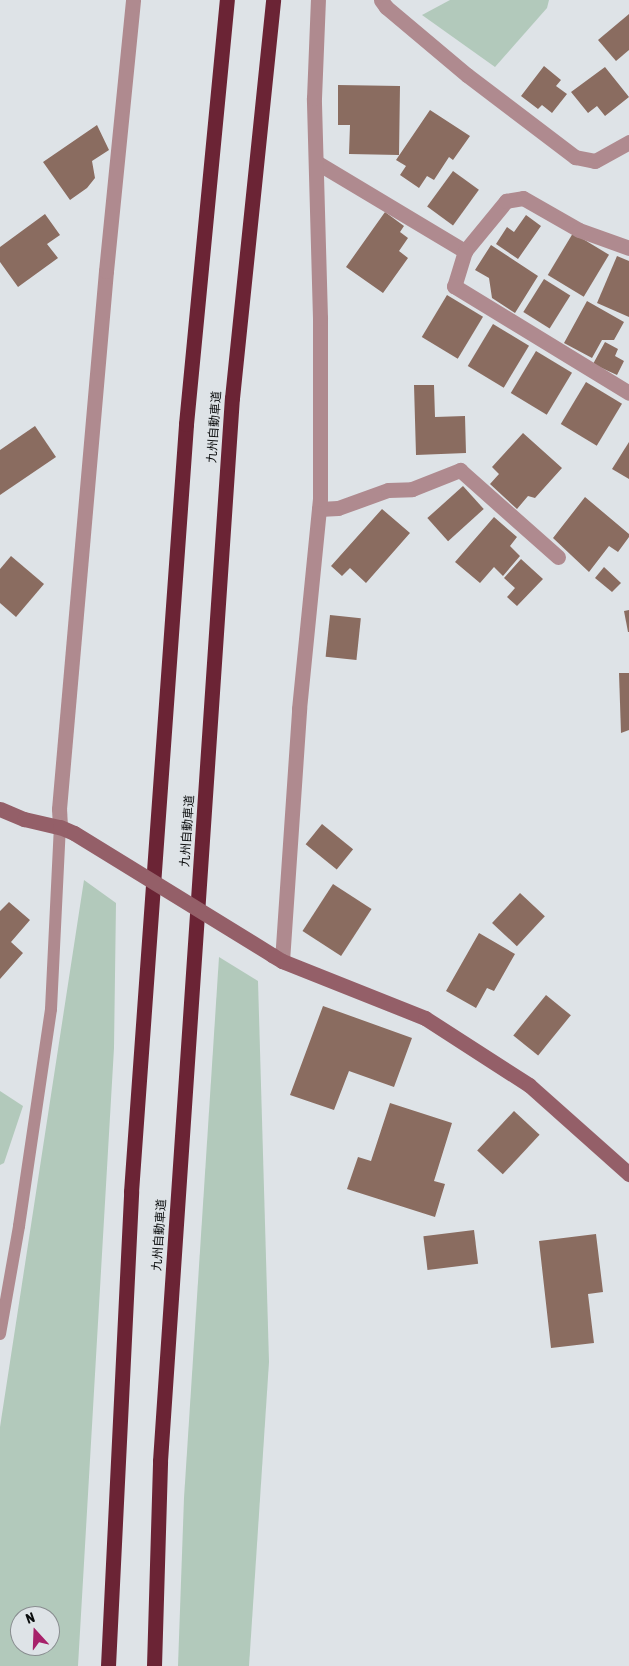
<!DOCTYPE html>
<html>
<head>
<meta charset="utf-8">
<style>
	body { margin:0 }
	#map { position:relative; width:629px; height:1666px; overflow:hidden; background:#dee3e7; font-family:"Asap Condensed","Noto Sans JP",sans-serif }
	div>[style] { position:absolute }
	[style*='--x'] { left:calc(var(--x)*1px); top:calc(var(--y)*1px); width:calc(var(--w)*1px); rotate:calc(var(--a)*1deg) }
	.green>* { inset:0; background:#b2c9bb }
	.building>* { inset:0; background:#8a6c60; transform-origin:0 0 }
	.lane>* { height:12px; margin:-6px; padding:0 6px; transform-origin:6px; border-radius:6px; background:#af8a8f }
	.street>* { height:15px; margin:-7.5px; padding:0 7.5px; transform-origin:7.5px; border-radius:7.5px; background:#af8a8f }
	.secondary>* { height:15px; margin:-7.5px; padding:0 7.5px; transform-origin:7.5px; border-radius:7.5px; background:#945f68 }
	.highway>* { height:15px; margin:-7.5px; padding:0 7.5px; transform-origin:7.5px; border-radius:7.5px; background:#6b2435 }
	.secondary-bridge>* { height:15px; margin:-7.5px; padding:0 7.5px; transform-origin:7.5px; border-radius:7.5px; background:#945f68 }
	span { translate:-50% -50%; white-space:nowrap; text-align:center; line-height:1.15; -webkit-text-stroke:4px #dee3e7; paint-order:stroke }
	.street-label { font-size:12px; color:#0a0c0d }
	.north { position:absolute; left:10px; top:1606px; width:50px; height:50px; box-sizing:border-box; background:#dee3e7; border:1px solid #898d90; border-radius:50%; rotate:340deg; font-size:14px; font-weight:700; line-height:20px; text-align:center; color:#0a0c0d }
	.north::after { content:''; display:block; margin:auto; width:18px; height:22px; background:#a7216a; clip-path:polygon(50% 0,100% 100%,50% 72%,0 100%) }
</style>
</head>
<body>
<div id="map">
	<div class="green">
		<div style="clip-path:polygon(450px 0,549px 0,547px 8px,495px 67px,422px 15px)"></div>
		<div style="clip-path:polygon(evenodd,84px 880px,116px 903px,114px 1048px,78px 1666px,0 1666px,0 1427px,84px 880px,20px 1616px,50px 1616px,50px 1646px,20px 1646px,20px 1616px)"></div>
		<div style="clip-path:polygon(219px 957px,258px 981px,269px 1362px,249px 1666px,178px 1666px,184px 1498px)"></div>
		<div style="clip-path:polygon(0 1091px,23px 1106px,4px 1163px,0 1165px)"></div>
	</div>
	<div class="building">
		<div style="clip-path:polygon(629px 14px,629px 50px,616px 61px,598px 40px)"></div>
		<div style="clip-path:polygon(544px 66px,561px 80px,556px 86px,567px 94px,552px 113px,542px 105px,538px 109px,521px 96px)"></div>
		<div style="clip-path:polygon(605px 67px,629px 97px,605px 116px,597px 106px,588px 113px,571px 92px)"></div>
		<div style="clip-path:polygon(338px 85px,400px 86px,399px 155px,349px 154px,350px 125px,338px 125px)"></div>
		<div style="clip-path:polygon(430px 110px,470px 136px,453px 160px,449px 157px,434px 180px,427px 176px,419px 188px,400px 175px,406px 166px,396px 160px)"></div>
		<div style="clip-path:polygon(97px 125px,109px 150px,92px 161px,95px 178px,87px 188px,70px 200px,43px 162px)"></div>
		<div style="left:453px;top:171px;width:32px;height:44px;rotate:36deg"></div>
		<div style="clip-path:polygon(385px 212px,404px 226px,400px 232px,408px 238px,399px 251px,408px 258px,383px 293px,346px 267px)"></div>
		<div style="clip-path:polygon(45px 214px,60px 235px,47px 244px,58px 258px,18px 287px,0 262px,0 247px)"></div>
		<div style="clip-path:polygon(526px 215px,541px 226px,518px 259px,496px 244px,507px 227px,514px 232px)"></div>
		<div style="left:573px;top:233px;width:42px;height:49px;rotate:31deg"></div>
		<div style="clip-path:polygon(491px 245px,538px 276px,515px 313px,492px 298px,489px 278px,475px 270px)"></div>
		<div style="clip-path:polygon(617px 256px,629px 261px,629px 317px,597px 303px)"></div>
		<div style="left:544px;top:279px;width:31px;height:39px;rotate:32deg"></div>
		<div style="left:447px;top:295px;width:42px;height:49px;rotate:31deg"></div>
		<div style="clip-path:polygon(587px 301px,624px 322px,614px 340px,602px 340px,592px 358px,564px 343px)"></div>
		<div style="left:493px;top:324px;width:42px;height:49px;rotate:31deg"></div>
		<div style="clip-path:polygon(605px 342px,618px 349px,615px 356px,624px 361px,617px 375px,593px 364px)"></div>
		<div style="left:536px;top:351px;width:42px;height:49px;rotate:31deg"></div>
		<div style="left:586px;top:382px;width:42px;height:49px;rotate:31deg"></div>
		<div style="clip-path:polygon(414px 385px,434px 385px,435px 417px,465px 416px,466px 453px,416px 455px)"></div>
		<div style="clip-path:polygon(35px 426px,56px 457px,0 495px,0 450px)"></div>
		<div style="clip-path:polygon(523px 433px,562px 468px,535px 498px,528px 496px,517px 509px,490px 484px,499px 474px,492px 467px)"></div>
		<div style="clip-path:polygon(629px 442px,629px 479px,612px 469px)"></div>
		<div style="left:463px;top:486px;width:31px;height:48px;rotate:48deg"></div>
		<div style="clip-path:polygon(585px 497px,629px 534px,629px 537px,618px 552px,609px 546px,589px 572px,553px 538px)"></div>
		<div style="clip-path:polygon(382px 509px,410px 533px,366px 583px,350px 568px,342px 576px,331px 566px)"></div>
		<div style="clip-path:polygon(494px 517px,517px 537px,510px 546px,520px 556px,503px 576px,494px 567px,480px 583px,455px 562px)"></div>
		<div style="clip-path:polygon(11px 556px,44px 584px,16px 617px,0 603px,0 569px)"></div>
		<div style="clip-path:polygon(521px 559px,543px 579px,517px 606px,507px 597px,515px 588px,504px 578px)"></div>
		<div style="clip-path:polygon(604px 567px,621px 583px,612px 592px,595px 578px)"></div>
		<div style="clip-path:polygon(629px 610px,629px 632px,628px 632px,624px 611px)"></div>
		<div style="left:330px;top:615px;width:31px;height:42px;rotate:6deg"></div>
		<div style="clip-path:polygon(619px 673px,629px 673px,629px 730px,621px 733px)"></div>
		<div style="left:322px;top:824px;width:40px;height:26px;rotate:39deg"></div>
		<div style="left:333px;top:884px;width:46px;height:56px;rotate:33deg"></div>
		<div style="left:520px;top:893px;width:34px;height:41px;rotate:43deg"></div>
		<div style="clip-path:polygon(9px 902px,30px 920px,11px 942px,23px 953px,0 979px,0 911px)"></div>
		<div style="clip-path:polygon(479px 933px,515px 954px,494px 991px,487px 988px,476px 1008px,446px 991px)"></div>
		<div style="left:546px;top:995px;width:32px;height:52px;rotate:39deg"></div>
		<div style="clip-path:polygon(323px 1006px,412px 1038px,394px 1087px,349px 1071px,334px 1110px,290px 1095px)"></div>
		<div style="clip-path:polygon(390px 1103px,452px 1123px,434px 1181px,445px 1184px,435px 1217px,347px 1189px,358px 1157px,371px 1161px)"></div>
		<div style="left:514px;top:1111px;width:35px;height:54px;rotate:43deg"></div>
		<div style="left:474px;top:1230px;width:34px;height:51px;rotate:83deg"></div>
		<div style="clip-path:polygon(596px 1234px,603px 1292px,588px 1294px,594px 1343px,551px 1348px,539px 1241px)"></div>
	</div>
	<div class="lane">
		<div style="--x:0;--y:1334;--w:110;--a:-80"></div>
		<div style="--x:19;--y:1226;--w:219;--a:-81.6"></div>
		<div style="--x:51;--y:1009;--w:182;--a:-87.2"></div>
	</div>
	<div class="street">
		<div style="--x:381;--y:0;--w:9;--a:54"></div>
		<div style="--x:386;--y:7;--w:106;--a:40"></div>
		<div style="--x:467;--y:75;--w:136;--a:37.2"></div>
		<div style="--x:575;--y:157;--w:20;--a:11"></div>
		<div style="--x:595;--y:161;--w:39;--a:-29"></div>
		<div style="--x:316;--y:162;--w:174;--a:30.9"></div>
		<div style="--x:465;--y:251;--w:65;--a:-50.6"></div>
		<div style="--x:506;--y:201;--w:17;--a:-10"></div>
		<div style="--x:523;--y:198;--w:64;--a:29.7"></div>
		<div style="--x:579;--y:230;--w:53;--a:19.8"></div>
		<div style="--x:465;--y:251;--w:37;--a:107"></div>
		<div style="--x:454;--y:286;--w:205;--a:31.4"></div>
		<div style="--x:319;--y:509;--w:19;--a:-3"></div>
		<div style="--x:338;--y:508;--w:53;--a:-19.8"></div>
		<div style="--x:388;--y:490;--w:24;--a:-2"></div>
		<div style="--x:412;--y:489;--w:52;--a:-21.6"></div>
		<div style="--x:460;--y:470;--w:131;--a:41.6"></div>
		<div style="--x:60;--y:827;--w:18;--a:-93"></div>
		<div style="--x:59;--y:809;--w:540;--a:-85.01"></div>
		<div style="--x:106;--y:271;--w:272;--a:-84.3"></div>
		<div style="--x:282;--y:961;--w:253;--a:-86.1"></div>
		<div style="--x:299;--y:709;--w:211;--a:-84.3"></div>
		<div style="--x:320;--y:499;--w:181;--a:-90"></div>
		<div style="--x:320;--y:318;--w:220;--a:-91.6"></div>
		<div style="--x:314;--y:98;--w:98;--a:-87.7"></div>
	</div>
	<div class="secondary">
		<div style="--x:0;--y:809;--w:26;--a:23"></div>
		<div style="--x:24;--y:819;--w:37;--a:13"></div>
		<div style="--x:60;--y:827;--w:15;--a:23"></div>
		<div style="--x:272;--y:955;--w:12;--a:31"></div>
		<div style="--x:282;--y:961;--w:154;--a:21.7"></div>
		<div style="--x:425;--y:1018;--w:124;--a:32.8"></div>
		<div style="--x:529;--y:1085;--w:134;--a:41.7"></div>
	</div>
	<div class="highway">
		<div style="--x:108;--y:1666;--w:475;--a:-87.2"></div>
		<div style="--x:131;--y:1192;--w:770;--a:-85.9"></div>
		<div style="--x:186;--y:424;--w:426;--a:-84.5"></div>
		<div style="--x:154;--y:1666;--w:205;--a:-88.3"></div>
		<div style="--x:160;--y:1461;--w:1065;--a:-86.13"></div>
		<div style="--x:232;--y:398;--w:400;--a:-84.1"></div>
	</div>
	<div class="secondary-bridge">
		<div style="--x:74;--y:833;--w:233;--a:31.6"></div>
	</div>
	<div class="street-label">
		<span style="left:215px;top:427px;rotate:-86deg">九州自動車道</span>
		<span style="left:188px;top:831px;rotate:-86deg">九州自動車道</span>
		<span style="left:160px;top:1235px;rotate:-86deg">九州自動車道</span>
	</div>
	<div class="north">N</div>
</div>
</body>
</html>
